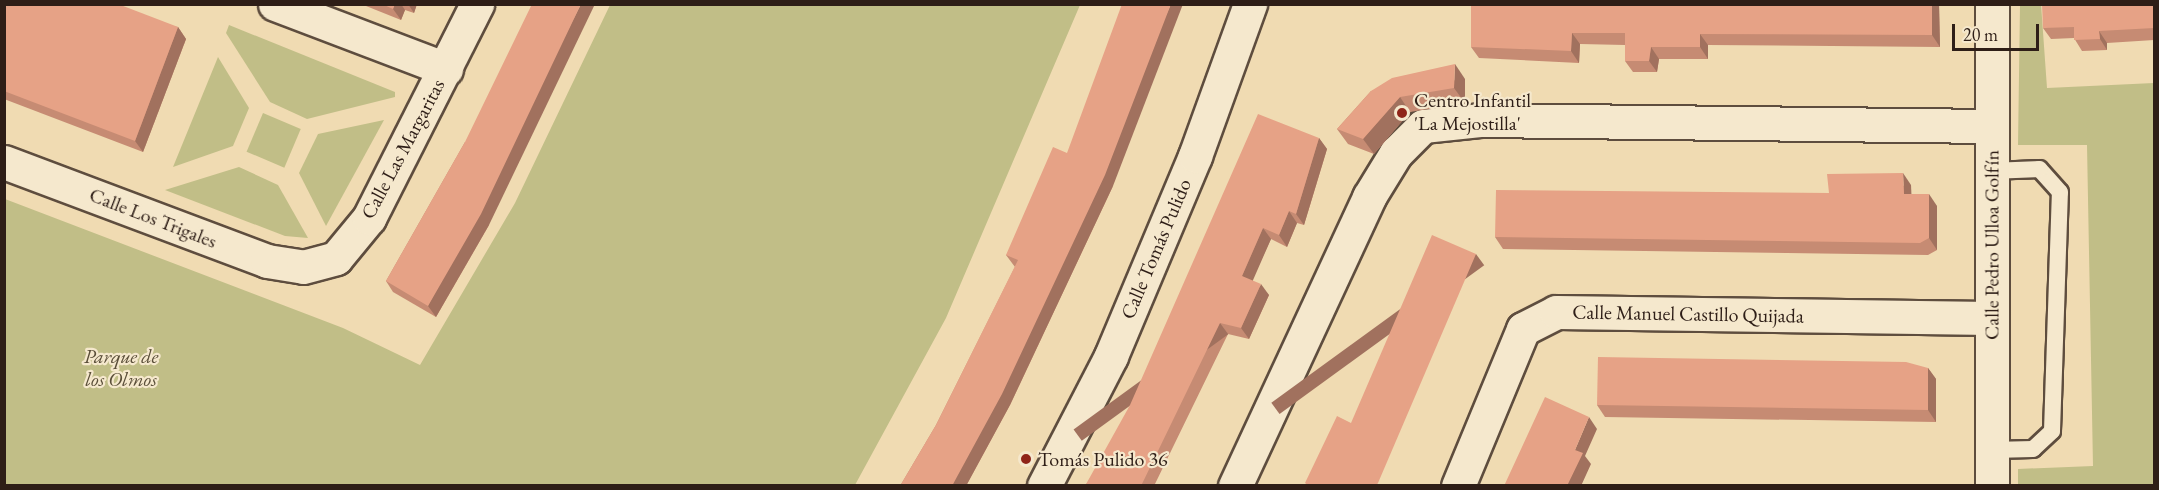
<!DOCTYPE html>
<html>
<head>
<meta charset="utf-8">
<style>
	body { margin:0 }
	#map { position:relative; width:2159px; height:490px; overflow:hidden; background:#f0dbb2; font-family:"EB Garamond",serif }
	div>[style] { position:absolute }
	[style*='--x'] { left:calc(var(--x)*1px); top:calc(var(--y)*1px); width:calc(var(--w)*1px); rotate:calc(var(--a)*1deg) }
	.green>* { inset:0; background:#c1be87; transform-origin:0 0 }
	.roads { filter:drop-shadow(2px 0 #5e4d3e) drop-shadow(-2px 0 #5e4d3e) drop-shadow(0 2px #5e4d3e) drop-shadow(0 -2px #5e4d3e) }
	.lane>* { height:16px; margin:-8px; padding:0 8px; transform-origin:8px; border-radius:8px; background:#f5e8cd }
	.street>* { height:33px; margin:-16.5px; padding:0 16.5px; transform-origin:16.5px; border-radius:16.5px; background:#f5e8cd }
	.wall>* { inset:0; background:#c68b73 }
	.shaded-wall>* { inset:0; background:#a1715e; transform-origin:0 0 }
	.building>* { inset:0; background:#e6a286 }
	.dots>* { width:16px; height:16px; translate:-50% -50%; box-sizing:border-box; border:3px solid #f5e8cd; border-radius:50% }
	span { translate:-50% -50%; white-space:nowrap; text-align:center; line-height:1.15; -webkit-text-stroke:4.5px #f5e8cd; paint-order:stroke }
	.poi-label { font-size:20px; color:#2e1e17 }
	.left { translate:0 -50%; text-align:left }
	.street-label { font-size:20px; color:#2e1e17 }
	.park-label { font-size:20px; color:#5a4e39; font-style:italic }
	.frame { position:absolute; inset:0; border:6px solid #2e1e17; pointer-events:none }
	.scale { position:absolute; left:1952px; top:24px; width:87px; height:27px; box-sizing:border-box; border:3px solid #2e1e17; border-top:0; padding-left:8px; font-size:18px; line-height:21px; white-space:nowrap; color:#2e1e17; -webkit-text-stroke:4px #f5e8cd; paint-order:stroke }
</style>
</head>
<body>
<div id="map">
	<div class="green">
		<div style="clip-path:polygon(2041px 4px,2047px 88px,2154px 83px,2154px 485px,2018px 485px,2018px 469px,2093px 466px,2087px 145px,2018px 145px,2020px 5px)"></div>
		<div style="clip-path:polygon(610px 5px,1080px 5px,946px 318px,855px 485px,5px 485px,5px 199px,343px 328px,420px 365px,515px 203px)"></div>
		<div style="clip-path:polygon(229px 25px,395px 92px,395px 97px,307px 119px,270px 102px,226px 33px)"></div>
		<div style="clip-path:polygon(218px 57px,249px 108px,233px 146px,173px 167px)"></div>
		<div style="left:263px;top:113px;width:41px;height:42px;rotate:23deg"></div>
		<div style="clip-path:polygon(384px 120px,326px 226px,299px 173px,318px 134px)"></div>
		<div style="clip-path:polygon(239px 167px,278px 185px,308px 238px,285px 236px,165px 190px)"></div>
	</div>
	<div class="roads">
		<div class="lane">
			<div style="--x:1992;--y:450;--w:41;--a:-1.4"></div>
			<div style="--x:2033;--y:449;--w:26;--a:-43"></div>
			<div style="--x:2052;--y:431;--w:239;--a:-88.1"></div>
			<div style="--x:2060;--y:192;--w:31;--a:-132"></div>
			<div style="--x:2039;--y:169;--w:47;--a:177.6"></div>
		</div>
		<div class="street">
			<div style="--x:275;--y:4;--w:183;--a:20.8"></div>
			<div style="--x:4;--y:162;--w:281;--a:20.6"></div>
			<div style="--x:267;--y:261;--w:36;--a:9"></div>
			<div style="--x:303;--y:267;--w:34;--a:-15"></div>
			<div style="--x:336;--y:258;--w:52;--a:-50.5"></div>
			<div style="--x:369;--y:218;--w:240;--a:-63.2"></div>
			<div style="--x:1044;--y:486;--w:146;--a:-62.7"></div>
			<div style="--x:1111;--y:356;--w:217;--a:-67.2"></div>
			<div style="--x:1195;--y:156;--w:162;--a:-70.1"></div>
			<div style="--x:1235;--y:486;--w:319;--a:-65.1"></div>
			<div style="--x:1369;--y:197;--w:52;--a:-58.5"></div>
			<div style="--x:1396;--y:153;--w:38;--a:-45"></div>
			<div style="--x:1423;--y:126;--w:57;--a:-6"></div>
			<div style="--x:1480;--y:120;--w:512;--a:0.67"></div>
			<div style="--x:1458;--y:486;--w:170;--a:-67.5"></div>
			<div style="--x:1523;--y:329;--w:37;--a:-27"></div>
			<div style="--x:1556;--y:312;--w:436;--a:0.8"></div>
			<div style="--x:1992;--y:486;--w:482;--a:-90"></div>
		</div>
	</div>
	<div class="wall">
		<div style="clip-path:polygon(4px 4px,178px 27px,186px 39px,143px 152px,4px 99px)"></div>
		<div style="clip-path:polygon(361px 4px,417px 4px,414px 13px,405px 10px,401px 20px)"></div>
		<div style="clip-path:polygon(1471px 4px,1939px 4px,1940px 47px,1708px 45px,1708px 59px,1659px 59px,1657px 72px,1633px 72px,1625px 61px,1625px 45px,1580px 44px,1579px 63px,1479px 58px,1471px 47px)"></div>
		<div style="clip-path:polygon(2154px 4px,2154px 40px,2107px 43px,2107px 50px,2082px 51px,2074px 38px,2051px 39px,2043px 28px)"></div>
		<div style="clip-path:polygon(1465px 79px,1465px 103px,1410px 112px,1374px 154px,1348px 144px,1337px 129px,1371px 91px)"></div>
		<div style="clip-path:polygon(1319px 138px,1327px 149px,1304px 225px,1297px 223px,1287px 247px,1271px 239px,1252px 280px,1269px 295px,1249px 339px,1228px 334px,1154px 486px,1085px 486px)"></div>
		<div style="clip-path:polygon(465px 142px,489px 225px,436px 317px,393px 292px,386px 281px)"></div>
		<div style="clip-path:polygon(1911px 185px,1911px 194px,1937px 206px,1937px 250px,1928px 255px,1503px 249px,1495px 237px,1829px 193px)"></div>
		<div style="clip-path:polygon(1113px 186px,1010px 405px,966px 486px,900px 486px,936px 425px,1015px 267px,1006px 255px)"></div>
		<div style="clip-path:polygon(1928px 368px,1936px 379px,1936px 422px,1605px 417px,1597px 405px)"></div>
	</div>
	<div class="shaded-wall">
		<div style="clip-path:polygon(395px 4px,401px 4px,405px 10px,401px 20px,393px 9px)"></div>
		<div style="clip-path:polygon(408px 4px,417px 4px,414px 13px)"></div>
		<div style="clip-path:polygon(581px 4px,595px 4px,489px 225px,436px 317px,428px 306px)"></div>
		<div style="clip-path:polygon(1171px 4px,1183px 4px,1113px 186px,1010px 405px,966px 486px,952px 486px)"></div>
		<div style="clip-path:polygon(1932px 4px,1939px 4px,1940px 47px,1932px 35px)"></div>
		<div style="clip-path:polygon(178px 27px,186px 39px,143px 152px,135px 141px)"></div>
		<div style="clip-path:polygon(2099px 31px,2107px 43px,2107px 50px,2100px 39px)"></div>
		<div style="clip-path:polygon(1572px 33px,1580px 44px,1579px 63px,1571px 51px)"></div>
		<div style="clip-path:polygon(1700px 34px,1708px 45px,1708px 59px,1700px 47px)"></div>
		<div style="clip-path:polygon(1651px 47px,1659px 59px,1657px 72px,1649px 61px)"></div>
		<div style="clip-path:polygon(1455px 64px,1465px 79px,1465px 103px,1454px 88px)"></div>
		<div style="clip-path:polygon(1400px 97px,1410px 112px,1374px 154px,1363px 139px)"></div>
		<div style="clip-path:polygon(1319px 138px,1327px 149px,1304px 225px,1296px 214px)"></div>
		<div style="clip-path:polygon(1903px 173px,1911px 185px,1912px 206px,1904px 194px)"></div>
		<div style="clip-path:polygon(1929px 194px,1937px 206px,1937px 250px,1929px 238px)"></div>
		<div style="clip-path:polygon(1289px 211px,1297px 223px,1287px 247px,1279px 235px)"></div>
		<div style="clip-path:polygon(1263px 228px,1271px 239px,1250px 287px,1242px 276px)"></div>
		<div style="left:1476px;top:254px;width:14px;height:253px;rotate:54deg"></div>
		<div style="clip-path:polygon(1261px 284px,1269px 295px,1249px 339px,1241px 328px)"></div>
		<div style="left:1220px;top:323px;width:14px;height:181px;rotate:54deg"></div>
		<div style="clip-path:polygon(1928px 368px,1936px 379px,1936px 422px,1928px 410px)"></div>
		<div style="clip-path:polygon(1589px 417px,1597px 429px,1585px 456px,1591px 464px,1581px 486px,1567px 486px,1575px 450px)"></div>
	</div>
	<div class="building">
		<div style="clip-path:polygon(4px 4px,118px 4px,178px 27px,135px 141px,4px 91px)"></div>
		<div style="clip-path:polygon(382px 4px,395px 4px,393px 9px)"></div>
		<div style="clip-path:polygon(532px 4px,581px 4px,481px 214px,428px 306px,386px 281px,465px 142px)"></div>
		<div style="clip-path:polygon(1122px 4px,1171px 4px,1105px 175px,1002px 394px,952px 486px,900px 486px,936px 425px,1018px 260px,1006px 255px,1053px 147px,1067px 153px)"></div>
		<div style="clip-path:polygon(1471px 4px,1932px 4px,1932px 35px,1700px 34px,1700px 47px,1651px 47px,1649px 61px,1625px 61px,1625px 33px,1572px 33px,1571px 51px,1471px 47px)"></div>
		<div style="clip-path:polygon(2042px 4px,2154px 4px,2154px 28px,2099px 31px,2100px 39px,2074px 40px,2074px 27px,2043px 28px)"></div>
		<div style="clip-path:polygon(1455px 64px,1454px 88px,1400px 97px,1363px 139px,1337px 129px,1371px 91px,1392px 78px)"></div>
		<div style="clip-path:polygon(1258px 114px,1319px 138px,1296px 214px,1289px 211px,1279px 235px,1263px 228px,1242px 276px,1261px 284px,1241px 328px,1220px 323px,1141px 486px,1085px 486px,1130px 405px)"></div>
		<div style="clip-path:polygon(1903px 173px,1904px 194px,1929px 194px,1929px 238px,1920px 243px,1495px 237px,1496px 190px,1829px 193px,1827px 174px)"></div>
		<div style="clip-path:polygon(1432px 235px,1476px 254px,1378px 483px,1376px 486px,1309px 486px,1305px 483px,1337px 416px,1351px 423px)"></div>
		<div style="clip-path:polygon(1598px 357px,1906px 362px,1928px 368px,1928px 410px,1597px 405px)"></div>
		<div style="clip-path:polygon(1545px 397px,1589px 417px,1575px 450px,1583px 453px,1567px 486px,1504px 486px)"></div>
	</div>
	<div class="dots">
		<div style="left:1402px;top:113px;background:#8f2418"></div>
		<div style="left:1026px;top:459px;background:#8f2418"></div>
	</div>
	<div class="poi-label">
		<span class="left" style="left:1414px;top:112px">Centro Infantil<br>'La Mejostilla'</span>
		<span class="left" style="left:1038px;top:459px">Tomás Pulido 36</span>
	</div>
	<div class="street-label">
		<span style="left:403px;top:149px;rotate:-62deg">Calle Las Margaritas</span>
		<span style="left:153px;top:218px;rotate:21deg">Calle Los Trigales</span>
		<span style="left:1992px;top:245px;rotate:-90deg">Calle Pedro Ulloa Golfín</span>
		<span style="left:1156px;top:249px;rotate:-67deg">Calle Tomás Pulido</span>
		<span style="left:1688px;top:314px;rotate:1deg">Calle Manuel Castillo Quijada</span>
	</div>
	<div class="park-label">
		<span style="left:121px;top:368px">Parque de<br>los Olmos</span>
	</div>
	<div class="frame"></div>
	<div class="scale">20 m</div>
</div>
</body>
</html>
